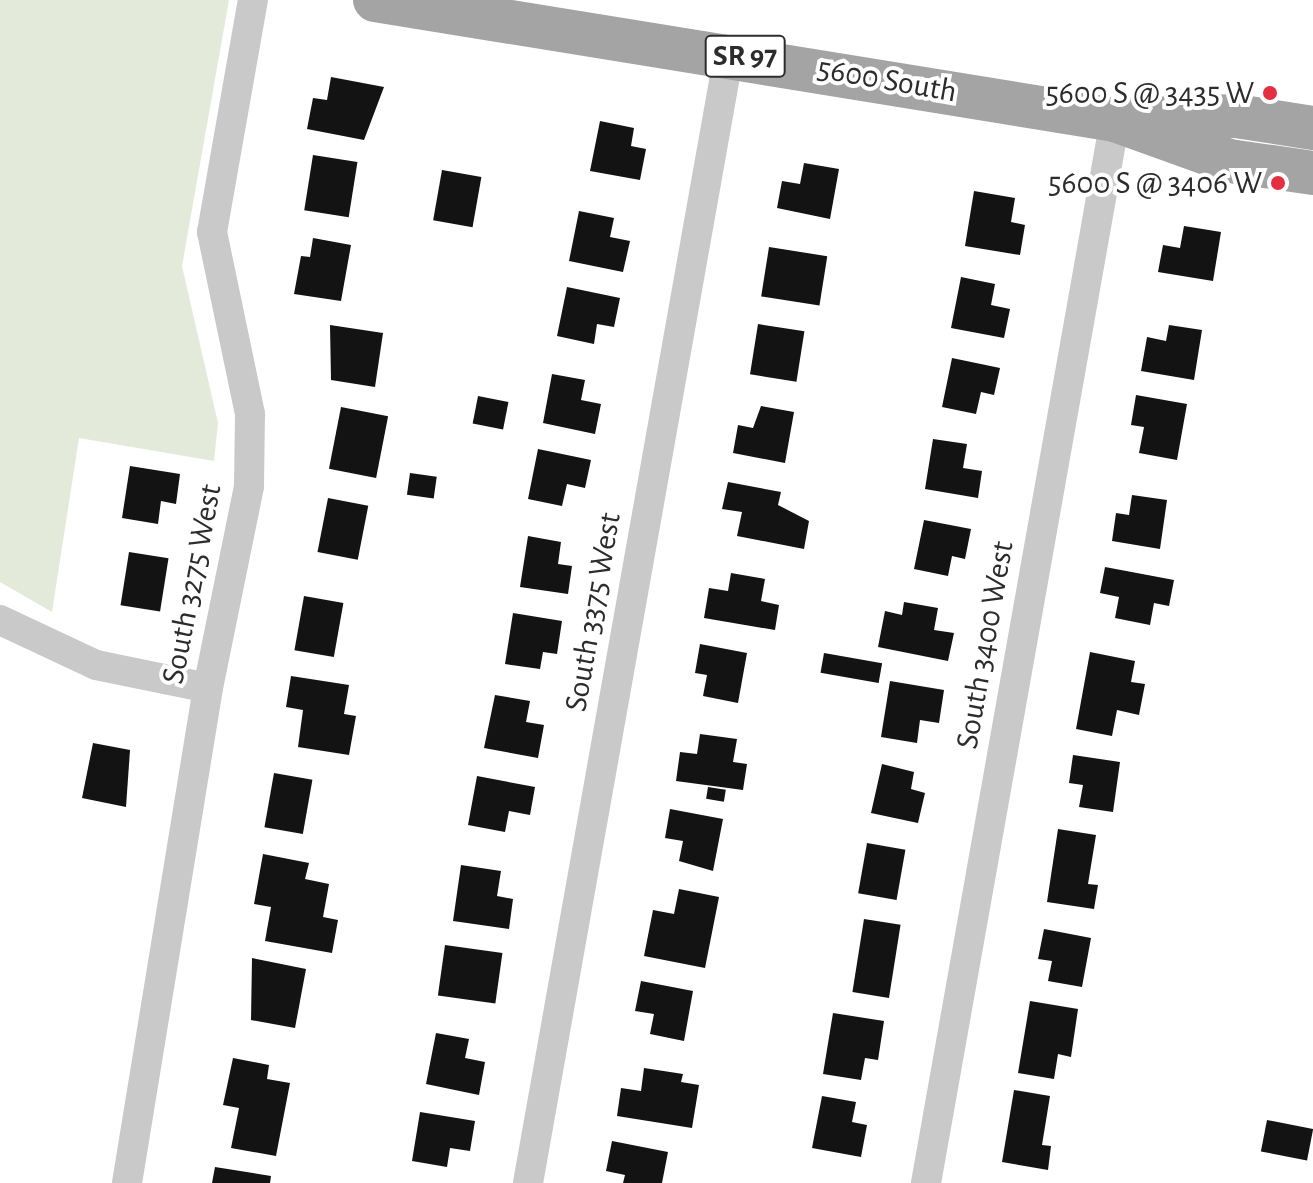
<!DOCTYPE html>
<html>
<head>
<meta charset="utf-8">
<style>
	body { margin:0 }
	#map { position:relative; width:1313px; height:1183px; overflow:hidden; background:#fff; font-family:"Alegreya Sans",sans-serif }
	div>[style] { position:absolute }
	[style*='--x'] { left:calc(var(--x)*1px); top:calc(var(--y)*1px); width:calc(var(--w)*1px); rotate:calc(var(--a)*1deg) }
	.green>* { inset:0; background:#e3ead9 }
	.building>* { inset:0; background:#131313; transform-origin:0 0 }
	.minor>* { height:30px; margin:-15px; padding:0 15px; transform-origin:15px; border-radius:15px; background:#c9c9c9 }
	.primary>* { height:44px; margin:-22px; padding:0 22px; transform-origin:22px; border-radius:22px; background:#a4a4a4 }
	.dots>* { width:22px; height:22px; translate:-50% -50%; box-sizing:border-box; border:4px solid #fff; border-radius:50% }
	span { translate:-50% -50%; white-space:nowrap; text-align:center; line-height:1.15; -webkit-text-stroke:8px #fff; paint-order:stroke }
	.shield-label span { padding:2px 6px; background:#fff; border:2px solid; border-radius:6px; -webkit-text-stroke-width:0 }
	.shield-label { font-size:30px; color:#2c2c2c; font-weight:700 }
	.street-label { font-size:32px; color:#2c2c2c }
	.poi-label { font-size:32px; color:#2c2c2c }
	.right { translate:-100% -50%; text-align:right }
</style>
</head>
<body>
<div id="map">
	<div class="green">
		<div style="clip-path:polygon(0 0,229px 0,182px 266px,218px 423px,214px 461px,79px 438px,52px 612px,0 582px)"></div>
	</div>
	<div class="building">
		<div style="clip-path:polygon(331px 77px,384px 87px,364px 140px,307px 129px,313px 98px,327px 100px)"></div>
		<div style="clip-path:polygon(600px 121px,634px 128px,631px 146px,646px 149px,640px 180px,590px 171px)"></div>
		<div style="left:313px;top:155px;width:45px;height:56px;rotate:9deg"></div>
		<div style="clip-path:polygon(804px 163px,839px 169px,830px 219px,777px 208px,782px 181px,800px 184px)"></div>
		<div style="left:442px;top:170px;width:40px;height:51px;rotate:10deg"></div>
		<div style="clip-path:polygon(974px 191px,1015px 198px,1011px 222px,1025px 225px,1020px 255px,965px 246px)"></div>
		<div style="clip-path:polygon(579px 211px,614px 218px,610px 237px,630px 241px,623px 272px,569px 261px)"></div>
		<div style="clip-path:polygon(1184px 226px,1221px 232px,1213px 281px,1158px 272px,1163px 245px,1180px 248px)"></div>
		<div style="clip-path:polygon(313px 238px,351px 245px,341px 301px,294px 294px,301px 256px,310px 257px)"></div>
		<div style="left:769px;top:247px;width:59px;height:50px;rotate:9deg"></div>
		<div style="clip-path:polygon(961px 277px,995px 284px,991px 305px,1010px 309px,1004px 338px,951px 328px)"></div>
		<div style="clip-path:polygon(567px 287px,620px 298px,614px 327px,597px 324px,594px 344px,557px 336px)"></div>
		<div style="left:758px;top:324px;width:47px;height:51px;rotate:9deg"></div>
		<div style="clip-path:polygon(330px 325px,383px 333px,375px 387px,331px 380px)"></div>
		<div style="clip-path:polygon(1169px 325px,1202px 330px,1194px 380px,1141px 371px,1147px 337px,1166px 341px)"></div>
		<div style="clip-path:polygon(952px 358px,1000px 368px,994px 395px,981px 392px,976px 414px,942px 407px)"></div>
		<div style="clip-path:polygon(552px 374px,585px 380px,581px 400px,601px 404px,595px 434px,543px 423px)"></div>
		<div style="clip-path:polygon(1136px 395px,1187px 404px,1177px 460px,1139px 453px,1144px 427px,1131px 425px)"></div>
		<div style="left:478px;top:396px;width:31px;height:28px;rotate:11deg"></div>
		<div style="clip-path:polygon(761px 406px,794px 412px,785px 463px,733px 453px,738px 425px,753px 428px)"></div>
		<div style="left:341px;top:407px;width:48px;height:63px;rotate:11deg"></div>
		<div style="clip-path:polygon(933px 439px,967px 444px,963px 468px,982px 471px,978px 498px,925px 489px)"></div>
		<div style="clip-path:polygon(538px 449px,591px 460px,585px 488px,567px 484px,562px 506px,528px 499px)"></div>
		<div style="clip-path:polygon(130px 466px,180px 474px,176px 504px,161px 501px,158px 524px,122px 518px)"></div>
		<div style="left:410px;top:473px;width:27px;height:22px;rotate:8deg"></div>
		<div style="clip-path:polygon(728px 482px,781px 492px,778px 505px,809px 521px,804px 549px,737px 536px,742px 512px,722px 509px)"></div>
		<div style="clip-path:polygon(1132px 495px,1167px 500px,1160px 549px,1112px 541px,1116px 513px,1129px 515px)"></div>
		<div style="left:328px;top:498px;width:41px;height:55px;rotate:11deg"></div>
		<div style="clip-path:polygon(924px 520px,971px 529px,965px 559px,952px 556px,948px 576px,914px 569px)"></div>
		<div style="clip-path:polygon(528px 536px,561px 542px,558px 564px,572px 566px,568px 594px,520px 587px)"></div>
		<div style="left:129px;top:552px;width:40px;height:54px;rotate:9deg"></div>
		<div style="clip-path:polygon(1105px 567px,1174px 580px,1169px 606px,1154px 603px,1150px 625px,1115px 618px,1119px 597px,1100px 593px)"></div>
		<div style="clip-path:polygon(731px 573px,765px 579px,761px 601px,779px 605px,775px 630px,704px 618px,709px 588px,728px 591px)"></div>
		<div style="left:304px;top:596px;width:40px;height:55px;rotate:10deg"></div>
		<div style="clip-path:polygon(904px 602px,938px 608px,934px 630px,954px 633px,948px 661px,878px 647px,885px 611px,902px 615px)"></div>
		<div style="clip-path:polygon(513px 613px,562px 621px,557px 654px,543px 652px,540px 669px,505px 664px)"></div>
		<div style="clip-path:polygon(700px 644px,747px 653px,738px 703px,703px 696px,707px 675px,695px 673px)"></div>
		<div style="clip-path:polygon(1090px 652px,1135px 661px,1131px 682px,1145px 684px,1139px 715px,1117px 710px,1112px 736px,1076px 729px)"></div>
		<div style="left:824px;top:653px;width:59px;height:20px;rotate:10deg"></div>
		<div style="clip-path:polygon(291px 676px,349px 685px,344px 714px,356px 716px,349px 755px,298px 747px,303px 710px,286px 707px)"></div>
		<div style="clip-path:polygon(890px 681px,944px 690px,939px 723px,920px 720px,917px 743px,881px 737px)"></div>
		<div style="clip-path:polygon(495px 695px,530px 701px,526px 722px,544px 725px,538px 758px,484px 748px)"></div>
		<div style="clip-path:polygon(700px 734px,737px 739px,733px 762px,747px 764px,743px 790px,676px 781px,680px 752px,697px 754px)"></div>
		<div style="clip-path:polygon(93px 743px,130px 750px,126px 807px,82px 798px)"></div>
		<div style="clip-path:polygon(1073px 755px,1120px 762px,1113px 812px,1079px 807px,1083px 785px,1069px 783px)"></div>
		<div style="clip-path:polygon(882px 764px,914px 772px,911px 789px,925px 793px,918px 823px,871px 813px)"></div>
		<div style="left:274px;top:773px;width:39px;height:55px;rotate:10deg"></div>
		<div style="clip-path:polygon(477px 776px,535px 787px,530px 815px,509px 811px,505px 832px,468px 825px)"></div>
		<div style="left:708px;top:787px;width:18px;height:12px;rotate:9deg"></div>
		<div style="clip-path:polygon(670px 809px,723px 819px,713px 871px,679px 861px,683px 841px,665px 838px)"></div>
		<div style="clip-path:polygon(1058px 829px,1096px 835px,1088px 884px,1098px 885px,1094px 909px,1047px 902px)"></div>
		<div style="left:867px;top:843px;width:39px;height:51px;rotate:10deg"></div>
		<div style="clip-path:polygon(263px 854px,309px 863px,305px 879px,329px 884px,323px 917px,338px 920px,332px 953px,265px 941px,271px 907px,254px 904px)"></div>
		<div style="clip-path:polygon(461px 865px,501px 871px,497px 896px,513px 899px,509px 929px,453px 921px)"></div>
		<div style="clip-path:polygon(679px 889px,719px 897px,705px 968px,644px 956px,653px 910px,674px 914px)"></div>
		<div style="left:864px;top:919px;width:37px;height:74px;rotate:9deg"></div>
		<div style="clip-path:polygon(1044px 929px,1091px 938px,1082px 987px,1048px 981px,1052px 961px,1038px 959px)"></div>
		<div style="left:445px;top:945px;width:58px;height:51px;rotate:8deg"></div>
		<div style="clip-path:polygon(252px 958px,306px 969px,295px 1028px,251px 1020px)"></div>
		<div style="clip-path:polygon(641px 981px,693px 991px,684px 1041px,650px 1034px,654px 1014px,635px 1011px)"></div>
		<div style="clip-path:polygon(1030px 1001px,1078px 1009px,1071px 1057px,1058px 1054px,1054px 1079px,1018px 1073px)"></div>
		<div style="clip-path:polygon(833px 1013px,884px 1021px,878px 1060px,865px 1058px,861px 1080px,823px 1074px)"></div>
		<div style="clip-path:polygon(436px 1033px,469px 1039px,465px 1058px,485px 1062px,479px 1095px,426px 1084px)"></div>
		<div style="clip-path:polygon(233px 1058px,269px 1065px,267px 1079px,290px 1083px,276px 1156px,231px 1148px,239px 1108px,223px 1105px)"></div>
		<div style="clip-path:polygon(644px 1068px,683px 1074px,681px 1082px,699px 1085px,692px 1128px,617px 1116px,621px 1088px,641px 1091px)"></div>
		<div style="clip-path:polygon(1014px 1090px,1050px 1096px,1042px 1145px,1051px 1146px,1048px 1170px,1002px 1162px)"></div>
		<div style="clip-path:polygon(822px 1096px,856px 1102px,852px 1122px,867px 1125px,861px 1157px,812px 1148px)"></div>
		<div style="clip-path:polygon(420px 1112px,475px 1121px,470px 1151px,450px 1148px,447px 1167px,412px 1161px)"></div>
		<div style="left:1267px;top:1120px;width:47px;height:32px;rotate:11deg"></div>
		<div style="clip-path:polygon(612px 1141px,668px 1152px,662px 1183px,623px 1183px,625px 1175px,606px 1171px)"></div>
		<div style="clip-path:polygon(215px 1167px,271px 1176px,270px 1183px,212px 1183px)"></div>
	</div>
	<div class="minor">
		<div style="--x:0;--y:620;--w:106;--a:25.1"></div>
		<div style="--x:96;--y:665;--w:114;--a:11.6"></div>
		<div style="--x:127;--y:1183;--w:502;--a:-80.71"></div>
		<div style="--x:208;--y:688;--w:206;--a:-78.5"></div>
		<div style="--x:249;--y:486;--w:72;--a:-89.2"></div>
		<div style="--x:250;--y:414;--w:186;--a:-101.8"></div>
		<div style="--x:212;--y:232;--w:236;--a:-80"></div>
		<div style="--x:528;--y:1183;--w:1148;--a:-79.91"></div>
		<div style="--x:926;--y:1183;--w:1080;--a:-79.92"></div>
	</div>
	<div class="primary">
		<div style="--x:375;--y:0;--w:750;--a:9.21"></div>
		<div style="--x:1313;--y:128;--w:78;--a:-171.1"></div>
		<div style="--x:1236;--y:116;--w:121;--a:178.1"></div>
		<div style="--x:1115;--y:120;--w:121;--a:19.8"></div>
		<div style="--x:1229;--y:161;--w:85;--a:8.1"></div>
	</div>
	<div class="dots">
		<div style="left:1270px;top:93px;background:#e42e41"></div>
		<div style="left:1278px;top:183px;background:#e42e41"></div>
	</div>
	<div class="shield-label">
		<span style="left:745px;top:56px">SR 97</span>
	</div>
	<div class="street-label">
		<span style="left:887px;top:80px;rotate:10deg">5600 South</span>
		<span style="left:192px;top:584px;rotate:-79deg">South 3275 West</span>
		<span style="left:593px;top:612px;rotate:-80deg">South 3375 West</span>
		<span style="left:985px;top:645px;rotate:-80deg">South 3400 West</span>
	</div>
	<div class="poi-label">
		<span class="right" style="left:1254px;top:93px">5600 S @ 3435 W</span>
		<span class="right" style="left:1262px;top:183px">5600 S @ 3406 W</span>
	</div>
</div>
</body>
</html>
